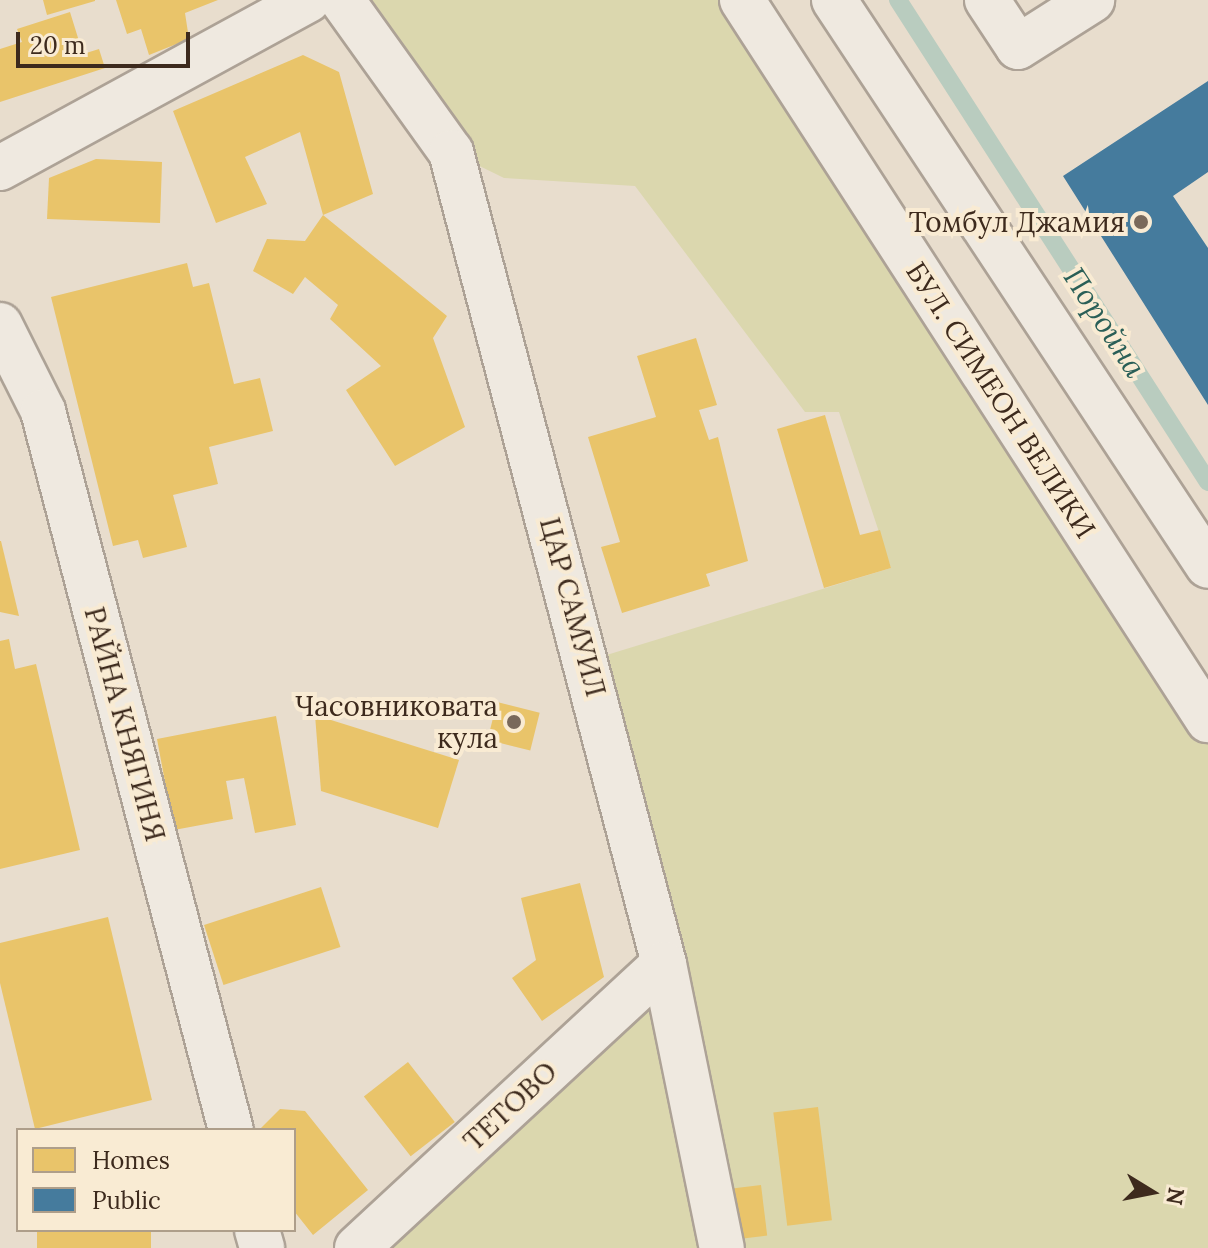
<!DOCTYPE html>
<html>
<head>
<meta charset="utf-8">
<style>
	body { margin:0 }
	#map { position:relative; width:1208px; height:1248px; overflow:hidden; background:#e8ddcd; font-family:Lora,serif }
	div>[style] { position:absolute }
	[style*='--x'] { left:calc(var(--x)*1px); top:calc(var(--y)*1px); width:calc(var(--w)*1px); rotate:calc(var(--a)*1deg) }
	.green>* { inset:0; background:#dbd7ae }
	.homes>* { inset:0; background:#e9c46a; transform-origin:0 0 }
	.public>* { inset:0; background:#457b9d }
	.stream>* { height:18px; margin:-9px; padding:0 9px; transform-origin:9px; border-radius:9px; background:#b9ccbf }
	.roads { filter:drop-shadow(2px 0 #ada296) drop-shadow(-2px 0 #ada296) drop-shadow(0 2px #ada296) drop-shadow(0 -2px #ada296) }
	.minor>* { height:44px; margin:-22px; padding:0 22px; transform-origin:22px; border-radius:22px; background:#efe9e0 }
	.tertiary>* { height:44px; margin:-22px; padding:0 22px; transform-origin:22px; border-radius:22px; background:#efe9e0 }
	.secondary>* { height:44px; margin:-22px; padding:0 22px; transform-origin:22px; border-radius:22px; background:#efe9e0 }
	.dots>* { width:22px; height:22px; translate:-50% -50%; box-sizing:border-box; border:4px solid #f9ebd3; border-radius:50% }
	span { translate:-50% -50%; white-space:nowrap; text-align:center; line-height:1.15; -webkit-text-stroke:8px #f9ebd3; paint-order:stroke }
	.poi-label { font-size:28px; color:#3d2a1d }
	.right { translate:-100% -50%; text-align:right }
	.street-label { font-size:28px; color:#3d2a1d }
	.water-label { font-size:30px; color:#2a5f57; font-style:italic }
	.legend { position:absolute; left:16px; top:1128px; width:280px; height:104px; box-sizing:border-box; background:#f9ebd3; border:2px solid #ae9e8a; margin:0; padding:10px 14px; list-style:none; font-size:24px; color:#3d2a1d }
	.legend li { display:flex; align-items:center; gap:16px; height:40px }
	.legend b { width:40px; border:2px solid #ae9e8a }
	.north { position:absolute; left:1112px; top:1152px; width:80px; height:80px; -webkit-text-stroke:6px #f9ebd3; paint-order:stroke; rotate:100deg; font-size:22px; font-weight:700; line-height:32px; text-align:center; color:#3d2a1d }
	.north::after { content:''; display:block; margin:auto; width:28px; height:36px; background:#3d2a1d; clip-path:polygon(50% 0,100% 100%,50% 72%,0 100%) }
	.scale { position:absolute; left:16px; top:32px; width:174px; height:36px; box-sizing:border-box; border:4px solid #3d2a1d; border-top:0; padding-left:10px; font-size:24px; line-height:28px; white-space:nowrap; color:#3d2a1d; -webkit-text-stroke:6px #f9ebd3; paint-order:stroke }
</style>
</head>
<body>
<div id="map">
	<div class="green">
		<div style="clip-path:polygon(341px 0,742px 0,1208px 720px,1208px 1248px,357px 1248px,664px 964px,587px 661px,891px 568px,839px 412px,805px 412px,635px 186px,504px 178px,451px 152px)"></div>
	</div>
	<div class="homes">
		<div style="clip-path:polygon(43px 0,95px 0,95px 1px,47px 15px)"></div>
		<div style="clip-path:polygon(116px 0,218px 0,185px 13px,189px 39px,149px 55px,141px 29px,127px 34px)"></div>
		<div style="clip-path:polygon(70px 12px,83px 54px,99px 49px,105px 68px,0 102px,0 49px,22px 42px,17px 29px)"></div>
		<div style="clip-path:polygon(303px 55px,339px 72px,373px 194px,323px 215px,447px 316px,433px 338px,465px 427px,395px 466px,346px 390px,381px 366px,330px 319px,338px 305px,305px 277px,293px 294px,253px 271px,267px 239px,305px 241px,323px 215px,300px 132px,245px 157px,267px 204px,216px 223px,173px 111px)"></div>
		<div style="clip-path:polygon(96px 159px,162px 162px,160px 223px,47px 219px,49px 178px)"></div>
		<div style="clip-path:polygon(187px 263px,193px 287px,209px 283px,234px 384px,260px 378px,273px 431px,209px 447px,218px 484px,173px 495px,187px 547px,143px 558px,138px 540px,113px 546px,51px 297px)"></div>
		<div style="clip-path:polygon(696px 338px,717px 405px,699px 410px,709px 440px,718px 437px,748px 561px,706px 574px,710px 586px,622px 613px,601px 547px,620px 542px,588px 437px,656px 417px,637px 356px)"></div>
		<div style="clip-path:polygon(825px 415px,860px 535px,880px 530px,891px 568px,824px 588px,777px 429px)"></div>
		<div style="clip-path:polygon(0 541px,1px 541px,19px 616px,0 612px)"></div>
		<div style="clip-path:polygon(9px 639px,15px 669px,36px 664px,80px 850px,0 869px,0 641px)"></div>
		<div style="left:497px;top:702px;width:44px;height:39px;rotate:14deg"></div>
		<div style="clip-path:polygon(315px 715px,459px 760px,438px 828px,321px 791px)"></div>
		<div style="clip-path:polygon(276px 716px,296px 825px,255px 833px,244px 778px,226px 781px,233px 819px,174px 830px,157px 739px)"></div>
		<div style="clip-path:polygon(580px 883px,604px 977px,542px 1021px,512px 978px,536px 960px,521px 898px)"></div>
		<div style="left:321px;top:887px;width:63px;height:123px;rotate:72deg"></div>
		<div style="clip-path:polygon(108px 917px,152px 1100px,35px 1129px,0 983px,0 943px)"></div>
		<div style="left:408px;top:1062px;width:76px;height:56px;rotate:52deg"></div>
		<div style="left:818px;top:1107px;width:114px;height:45px;rotate:83deg"></div>
		<div style="clip-path:polygon(280px 1109px,305px 1111px,368px 1190px,313px 1235px,294px 1211px,294px 1130px,259px 1130px)"></div>
		<div style="left:761px;top:1185px;width:51px;height:39px;rotate:83deg"></div>
		<div style="left:37px;top:1230px;width:114px;height:18px"></div>
	</div>
	<div class="public">
		<div style="clip-path:polygon(1208px 81px,1208px 172px,1173px 196px,1208px 248px,1208px 405px,1063px 176px)"></div>
	</div>
	<div class="stream">
		<div style="--x:898;--y:0;--w:573;--a:57.25"></div>
	</div>
	<div class="roads">
		<div class="minor">
			<div style="--x:342;--y:0;--w:187;--a:54.4"></div>
			<div style="--x:451;--y:152;--w:839;--a:75.3"></div>
			<div style="--x:664;--y:964;--w:290;--a:78.5"></div>
			<div style="--x:987;--y:0;--w:56;--a:56.6"></div>
			<div style="--x:1018;--y:47;--w:88;--a:-32.4"></div>
			<div style="--x:0;--y:168;--w:351;--a:-28.6"></div>
			<div style="--x:357;--y:1248;--w:418;--a:-42.8"></div>
		</div>
		<div class="tertiary">
			<div style="--x:0;--y:325;--w:96;--a:63.4"></div>
			<div style="--x:43;--y:411;--w:743;--a:75.35"></div>
			<div style="--x:257;--y:1230;--w:19;--a:74"></div>
		</div>
		<div class="secondary">
			<div style="--x:742;--y:0;--w:858;--a:57.09"></div>
			<div style="--x:834;--y:0;--w:678;--a:56.54"></div>
		</div>
	</div>
	<div class="dots">
		<div style="left:1141px;top:222px;background:#79695b"></div>
		<div style="left:514px;top:722px;background:#79695b"></div>
	</div>
	<div class="poi-label">
		<span class="right" style="left:1125px;top:222px">Томбул Джамия</span>
		<span class="right" style="left:498px;top:722px">Часовниковата<br>кула</span>
	</div>
	<div class="street-label">
		<span style="left:1001px;top:400px;rotate:57deg">БУЛ. СИМЕОН ВЕЛИКИ</span>
		<span style="left:573px;top:607px;rotate:75deg">ЦАР САМУИЛ</span>
		<span style="left:125px;top:724px;rotate:75deg">РАЙНА КНЯГИНЯ</span>
		<span style="left:510px;top:1106px;rotate:-43deg">ТЕТОВО</span>
	</div>
	<div class="water-label">
		<span style="left:1105px;top:322px;rotate:57deg">Поройна</span>
	</div>
	<ul class="legend">
	<li><b style="height:22px;background:#e9c46a"></b>Homes</li>
	<li><b style="height:22px;background:#457b9d"></b>Public</li>
	</ul>
	<div class="north">N</div>
	<div class="scale">20 m</div>
</div>
</body>
</html>
